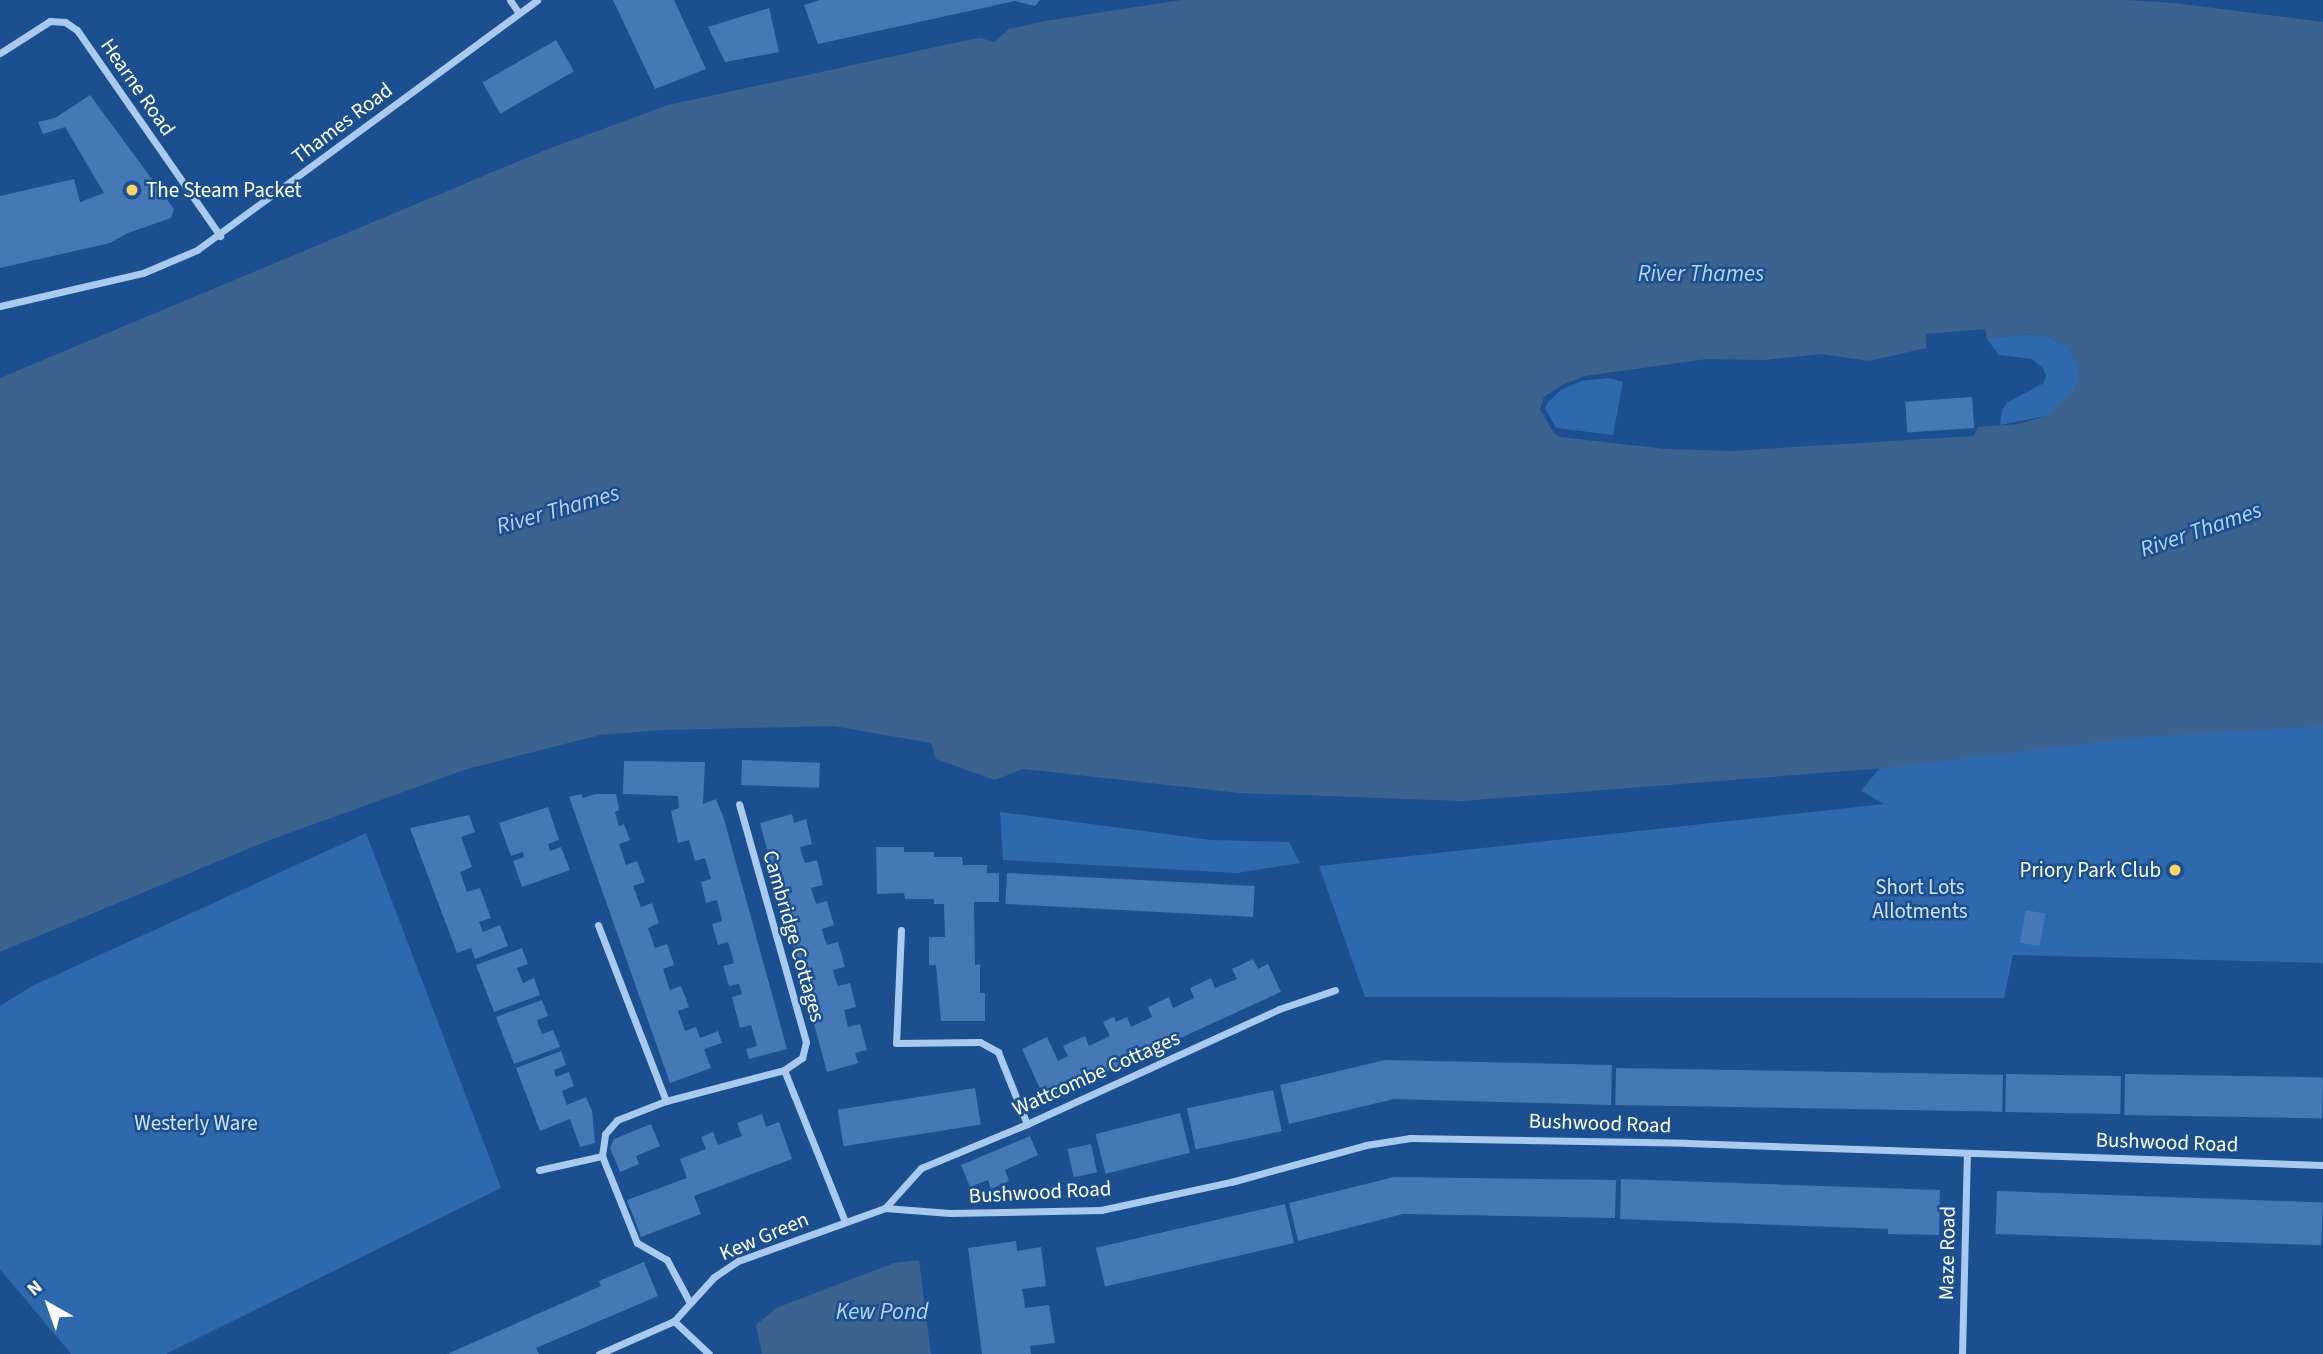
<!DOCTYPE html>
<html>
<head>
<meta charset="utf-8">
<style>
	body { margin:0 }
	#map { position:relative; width:2323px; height:1354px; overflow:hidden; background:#1b4f8f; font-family:"Source Sans 3",sans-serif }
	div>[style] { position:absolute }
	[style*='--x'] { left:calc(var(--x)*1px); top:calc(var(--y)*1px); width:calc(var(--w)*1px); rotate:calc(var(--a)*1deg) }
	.green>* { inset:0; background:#2e69ad }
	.water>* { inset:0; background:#3c6290 }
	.building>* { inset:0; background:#4478b7; transform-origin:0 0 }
	.street>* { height:7px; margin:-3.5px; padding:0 3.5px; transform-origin:3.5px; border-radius:3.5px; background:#a9c9ee }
	.dots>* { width:19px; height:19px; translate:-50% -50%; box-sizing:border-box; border:4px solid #1b4f8f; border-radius:50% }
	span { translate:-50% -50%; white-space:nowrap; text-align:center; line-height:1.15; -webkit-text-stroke:5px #1b4f8f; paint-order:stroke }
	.street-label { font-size:21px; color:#fff }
	.poi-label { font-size:21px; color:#fff }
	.left { translate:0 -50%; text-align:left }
	.right { translate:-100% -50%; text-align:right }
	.park-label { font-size:21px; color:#cfe3fa }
	.water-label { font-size:23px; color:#b5d3f5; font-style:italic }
	.north { position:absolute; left:14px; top:1270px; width:70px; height:70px; -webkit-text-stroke:5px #1b4f8f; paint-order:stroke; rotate:320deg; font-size:19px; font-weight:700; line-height:28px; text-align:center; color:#fff }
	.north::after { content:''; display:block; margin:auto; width:24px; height:32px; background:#fff; clip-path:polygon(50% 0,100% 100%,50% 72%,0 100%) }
</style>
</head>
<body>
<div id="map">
	<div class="green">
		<div style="clip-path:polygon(2022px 334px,2047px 336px,2065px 346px,2076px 360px,2080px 375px,2075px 388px,2063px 403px,2046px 416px,2000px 425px,2002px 410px,2008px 402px,2044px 383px,2046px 375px,2042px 367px,2032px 359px,1999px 355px,1987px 339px)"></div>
		<div style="clip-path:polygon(1609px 378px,1623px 382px,1613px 435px,1556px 428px,1545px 408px,1548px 402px,1561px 390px,1581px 381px)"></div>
		<div style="clip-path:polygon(2323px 701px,2323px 963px,2013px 955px,2004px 998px,1365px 997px,1319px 866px,1884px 804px,1861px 791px,1888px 758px)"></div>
		<div style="clip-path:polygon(1000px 812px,1211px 840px,1289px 842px,1300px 863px,1237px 873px,1003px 860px)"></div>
		<div style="clip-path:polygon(366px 833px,501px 1188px,166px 1354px,71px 1354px,0 1269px,0 1006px,32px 986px)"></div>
	</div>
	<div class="water">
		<div style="clip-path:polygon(evenodd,1181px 0,2126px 0,2175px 3px,2323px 22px,2323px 726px,2142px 737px,1885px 768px,1463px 801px,1239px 793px,1023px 769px,995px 780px,936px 759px,931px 743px,833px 726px,663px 730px,600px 735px,467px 769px,267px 841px,0 952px,0 378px,543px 151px,668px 105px,968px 40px,981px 38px,994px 42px,1009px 29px,1045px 21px,1181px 0,1985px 329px,1987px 339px,2022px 334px,2047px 336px,2065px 346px,2076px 360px,2080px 375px,2075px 388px,2046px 416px,2019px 424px,1978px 427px,1974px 436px,1731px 451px,1666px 449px,1560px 437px,1553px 432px,1540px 409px,1544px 397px,1562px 385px,1585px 376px,1707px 359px,1765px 360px,1821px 354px,1869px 361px,1926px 348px,1926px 334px,1985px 329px)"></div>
		<div style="clip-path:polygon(919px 1260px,931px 1354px,762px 1354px,756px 1325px,776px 1308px,894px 1263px)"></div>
	</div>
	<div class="building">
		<div style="clip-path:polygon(613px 0,674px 0,706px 69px,655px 89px)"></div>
		<div style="clip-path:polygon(820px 0,1040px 0,1035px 6px,1015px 1px,818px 44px,804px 5px)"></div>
		<div style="clip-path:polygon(769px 8px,779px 52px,725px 62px,708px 27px)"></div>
		<div style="left:556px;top:40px;width:36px;height:85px;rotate:60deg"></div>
		<div style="clip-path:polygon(90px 95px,174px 209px,171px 218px,128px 233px,110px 243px,0 268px,0 196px,74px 179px,80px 202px,104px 193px,65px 127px,43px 134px,38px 122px,55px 118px)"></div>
		<div style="left:1972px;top:397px;width:31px;height:67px;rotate:86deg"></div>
		<div style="left:742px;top:760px;width:78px;height:25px;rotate:2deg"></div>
		<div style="clip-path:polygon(624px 761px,705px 762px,703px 804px,716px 799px,724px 819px,787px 1049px,749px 1059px,746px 1049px,757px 1046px,751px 1025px,740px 1028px,732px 997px,742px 994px,739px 984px,729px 986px,723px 966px,734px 963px,731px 952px,728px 942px,718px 945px,712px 924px,722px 921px,717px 900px,706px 903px,701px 882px,711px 879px,705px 858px,695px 861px,689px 840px,678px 843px,671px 811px,679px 808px,678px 796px,623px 794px)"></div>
		<div style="clip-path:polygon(581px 794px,583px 798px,595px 794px,616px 794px,619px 810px,615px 812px,619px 826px,624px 824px,630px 840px,619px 844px,626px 865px,637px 861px,645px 882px,633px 886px,641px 907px,652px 903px,659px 923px,648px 928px,655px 948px,667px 944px,671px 955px,674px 965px,663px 969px,670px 990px,681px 986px,685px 996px,689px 1007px,678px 1011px,685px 1031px,696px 1027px,700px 1038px,718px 1031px,722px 1043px,704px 1049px,711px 1068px,670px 1083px,569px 797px)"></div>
		<div style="clip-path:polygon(548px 807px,559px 840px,548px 844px,550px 851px,561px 847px,570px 870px,522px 887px,513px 861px,524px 857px,523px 852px,511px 856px,499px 823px)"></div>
		<div style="clip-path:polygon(792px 814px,794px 823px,806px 819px,812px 844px,800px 847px,802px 855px,805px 863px,817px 860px,823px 885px,811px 888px,816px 904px,827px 901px,834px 925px,822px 929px,824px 937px,827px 945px,838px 942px,845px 967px,833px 970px,835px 978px,838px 986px,850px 983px,856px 1007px,844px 1010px,848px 1027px,860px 1024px,867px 1050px,855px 1053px,858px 1063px,827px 1072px,760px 823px)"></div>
		<div style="clip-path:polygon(469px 815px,475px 832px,461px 837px,472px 867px,460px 872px,467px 892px,480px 888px,491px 918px,479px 922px,483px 932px,500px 925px,508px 946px,475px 959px,471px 948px,457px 953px,410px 828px)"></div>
		<div style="clip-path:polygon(876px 847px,904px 847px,904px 852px,934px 852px,934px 857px,962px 857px,963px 865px,987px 865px,987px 873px,999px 873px,999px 902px,974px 902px,975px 965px,980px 964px,980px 993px,985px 993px,985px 1021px,941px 1021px,936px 965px,929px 965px,929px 937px,945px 937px,944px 904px,934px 904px,934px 899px,905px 899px,904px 893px,877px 894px)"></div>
		<div style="left:1007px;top:873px;width:248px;height:31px;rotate:3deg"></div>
		<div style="left:2026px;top:910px;width:20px;height:33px;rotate:11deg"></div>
		<div style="clip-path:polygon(522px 948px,528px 964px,517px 968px,520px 976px,523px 983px,534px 978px,540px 995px,494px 1012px,476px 965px)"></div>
		<div style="clip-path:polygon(1253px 959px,1258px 969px,1268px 964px,1281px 992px,1045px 1100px,1022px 1049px,1047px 1037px,1058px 1061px,1068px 1056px,1063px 1046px,1085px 1036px,1089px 1046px,1110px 1036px,1103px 1022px,1114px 1017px,1116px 1022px,1127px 1017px,1131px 1027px,1152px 1017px,1148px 1007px,1169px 997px,1173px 1008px,1194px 998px,1190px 988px,1211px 978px,1215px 988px,1237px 979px,1232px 969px)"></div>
		<div style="clip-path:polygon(542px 1000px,548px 1016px,537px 1020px,539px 1027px,542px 1034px,553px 1030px,560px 1047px,514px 1064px,496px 1017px)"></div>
		<div style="clip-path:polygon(561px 1051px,566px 1065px,554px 1070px,556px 1077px,569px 1072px,574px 1086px,562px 1091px,567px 1105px,586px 1097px,592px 1111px,595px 1143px,580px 1147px,570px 1119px,540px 1131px,516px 1068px)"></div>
		<div style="clip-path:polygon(1385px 1060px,1612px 1065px,1611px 1105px,1394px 1099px,1289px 1124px,1280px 1085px)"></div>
		<div style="left:1616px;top:1068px;width:387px;height:37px;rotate:1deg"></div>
		<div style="left:2006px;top:1074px;width:115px;height:38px;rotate:1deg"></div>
		<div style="left:2125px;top:1074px;width:198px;height:41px;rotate:1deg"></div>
		<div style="left:975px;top:1088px;width:37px;height:139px;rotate:81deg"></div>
		<div style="left:1273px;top:1090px;width:42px;height:88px;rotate:78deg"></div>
		<div style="left:1180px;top:1113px;width:41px;height:87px;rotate:76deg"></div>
		<div style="clip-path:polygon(762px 1114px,766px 1127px,779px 1122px,792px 1159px,694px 1196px,701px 1214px,641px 1237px,627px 1200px,687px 1178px,680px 1159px,706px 1149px,701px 1137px,713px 1132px,718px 1145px,742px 1136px,737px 1123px)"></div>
		<div style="clip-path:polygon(651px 1124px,660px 1146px,636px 1156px,639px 1164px,620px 1172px,610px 1148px,614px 1139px)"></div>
		<div style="clip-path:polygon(1030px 1136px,1038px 1155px,1005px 1170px,1009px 1181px,991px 1189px,988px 1180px,970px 1187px,961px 1165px)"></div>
		<div style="left:1091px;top:1144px;width:29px;height:24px;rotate:78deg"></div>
		<div style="clip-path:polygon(1394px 1177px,1616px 1180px,1615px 1218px,1403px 1214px,1298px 1241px,1289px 1203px)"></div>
		<div style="clip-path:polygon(1621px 1179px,1940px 1190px,1939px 1235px,1888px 1234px,1888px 1229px,1620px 1219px)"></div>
		<div style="left:1997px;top:1191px;width:326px;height:43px;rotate:2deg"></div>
		<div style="left:1285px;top:1204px;width:40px;height:194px;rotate:77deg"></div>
		<div style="clip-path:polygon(1016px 1241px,1017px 1251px,1041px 1247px,1046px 1286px,1022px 1289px,1024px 1299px,1025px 1308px,1049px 1305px,1055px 1343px,1030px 1346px,1031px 1354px,982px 1354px,968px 1248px)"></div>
		<div style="clip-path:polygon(644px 1262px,658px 1296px,536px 1348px,539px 1354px,447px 1354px,601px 1286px,599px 1281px)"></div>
	</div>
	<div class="street">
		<div style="--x:510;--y:0;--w:14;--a:56"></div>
		<div style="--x:0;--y:53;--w:59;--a:-32.6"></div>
		<div style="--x:50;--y:21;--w:15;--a:4"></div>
		<div style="--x:65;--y:22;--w:14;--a:34"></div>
		<div style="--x:77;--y:30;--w:251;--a:55.2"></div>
		<div style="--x:0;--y:306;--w:147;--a:-13"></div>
		<div style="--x:143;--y:273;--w:59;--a:-23.1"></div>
		<div style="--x:197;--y:250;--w:422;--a:-36.3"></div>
		<div style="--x:598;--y:925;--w:189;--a:68.9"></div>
		<div style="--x:901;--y:930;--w:113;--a:92.5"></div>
		<div style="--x:896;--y:1043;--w:84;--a:-0.7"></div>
		<div style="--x:980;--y:1042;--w:21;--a:29"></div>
		<div style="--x:998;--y:1052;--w:78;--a:68.1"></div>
		<div style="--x:784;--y:1070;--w:164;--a:68.1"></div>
		<div style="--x:539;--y:1170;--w:65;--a:-12.5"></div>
		<div style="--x:885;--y:1208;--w:54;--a:-48"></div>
		<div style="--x:921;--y:1168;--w:115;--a:-22.5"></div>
		<div style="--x:1027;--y:1124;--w:277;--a:-24.5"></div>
		<div style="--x:1279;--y:1009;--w:59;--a:-18.7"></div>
		<div style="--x:690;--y:1303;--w:49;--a:-118.1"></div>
		<div style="--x:667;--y:1260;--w:34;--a:-150"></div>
		<div style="--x:637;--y:1243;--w:94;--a:-111.9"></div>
		<div style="--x:602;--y:1156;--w:22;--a:-82"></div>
		<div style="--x:605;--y:1134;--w:18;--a:-49"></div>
		<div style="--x:617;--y:1120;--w:53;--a:-21.2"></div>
		<div style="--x:666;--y:1101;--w:122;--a:-14.7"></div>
		<div style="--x:784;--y:1070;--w:22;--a:-34"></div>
		<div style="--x:802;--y:1058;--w:16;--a:-76"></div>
		<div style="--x:806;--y:1042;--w:247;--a:-105.7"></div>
		<div style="--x:674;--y:1321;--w:48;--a:43.3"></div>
		<div style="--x:599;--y:1354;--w:82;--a:-23.7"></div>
		<div style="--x:674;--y:1321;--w:59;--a:-47.7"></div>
		<div style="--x:714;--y:1277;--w:29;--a:-34"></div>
		<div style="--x:738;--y:1261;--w:156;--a:-19.8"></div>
		<div style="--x:885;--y:1208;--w:65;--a:4.4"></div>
		<div style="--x:950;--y:1213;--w:151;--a:-1.1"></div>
		<div style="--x:1101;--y:1210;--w:133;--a:-12.2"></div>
		<div style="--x:1231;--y:1182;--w:140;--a:-15.3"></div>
		<div style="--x:1366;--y:1145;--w:45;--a:-9"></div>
		<div style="--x:1410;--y:1138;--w:277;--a:1"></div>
		<div style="--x:1687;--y:1143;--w:636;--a:1.98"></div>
		<div style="--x:1962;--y:1354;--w:201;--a:-88.6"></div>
	</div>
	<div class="dots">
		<div style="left:132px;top:190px;background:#ffd166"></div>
		<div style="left:2175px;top:870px;background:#ffd166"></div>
	</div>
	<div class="street-label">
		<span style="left:138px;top:87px;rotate:55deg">Hearne Road</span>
		<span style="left:342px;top:123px;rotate:-37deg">Thames Road</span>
		<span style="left:794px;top:936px;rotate:74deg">Cambridge Cottages</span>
		<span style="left:1096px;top:1073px;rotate:-24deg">Wattcombe Cottages</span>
		<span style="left:1600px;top:1123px;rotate:2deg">Bushwood Road</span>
		<span style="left:2167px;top:1142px;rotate:2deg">Bushwood Road</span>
		<span style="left:1040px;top:1192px;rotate:-3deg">Bushwood Road</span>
		<span style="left:764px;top:1236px;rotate:-23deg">Kew Green</span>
		<span style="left:1947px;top:1253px;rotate:-89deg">Maze Road</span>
	</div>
	<div class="poi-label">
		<span class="left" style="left:146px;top:190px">The Steam Packet</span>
		<span class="right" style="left:2161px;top:870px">Priory Park Club</span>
	</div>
	<div class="park-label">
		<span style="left:1920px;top:899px">Short Lots<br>Allotments</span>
		<span style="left:196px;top:1123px">Westerly Ware</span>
	</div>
	<div class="water-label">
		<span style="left:1701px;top:274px">River Thames</span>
		<span style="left:558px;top:510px;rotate:-16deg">River Thames</span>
		<span style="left:2201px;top:530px;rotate:-19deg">River Thames</span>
		<span style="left:882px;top:1312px">Kew Pond</span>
	</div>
	<div class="north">N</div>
</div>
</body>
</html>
